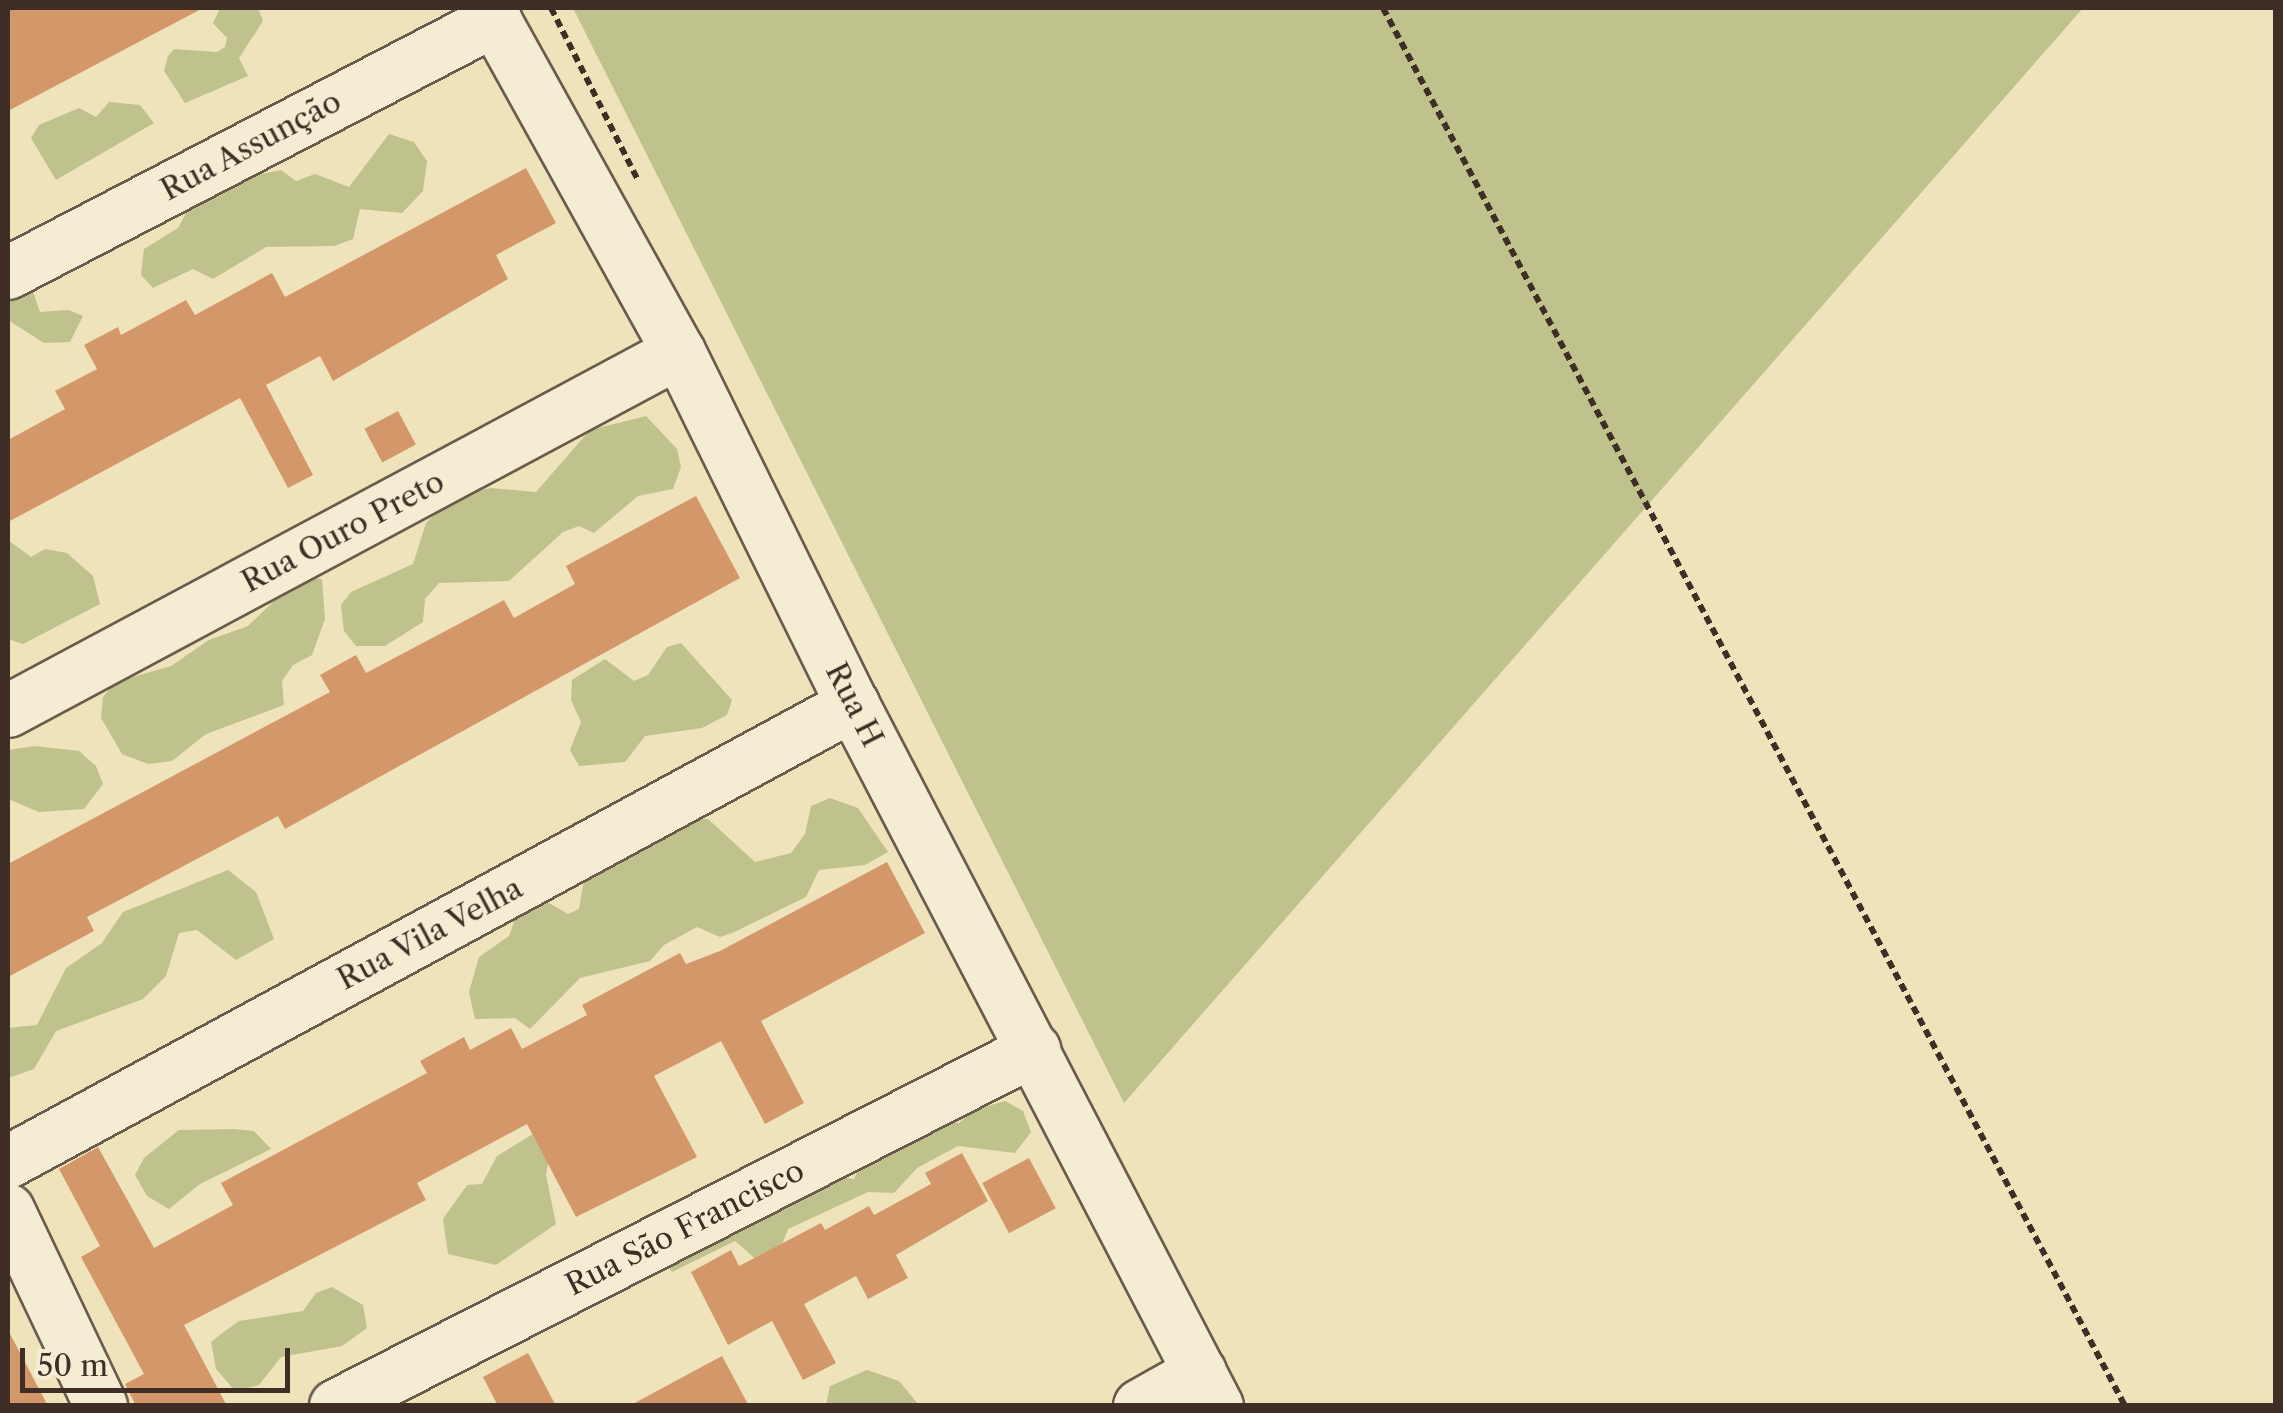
<!DOCTYPE html>
<html>
<head>
<meta charset="utf-8">
<style>
	body { margin:0 }
	#map { position:relative; width:2283px; height:1413px; overflow:hidden; background:#efe3bc; font-family:"Libre Caslon Text",serif }
	div>[style] { position:absolute }
	[style*='--x'] { left:calc(var(--x)*1px); top:calc(var(--y)*1px); width:calc(var(--w)*1px); rotate:calc(var(--a)*1deg) }
	.green>* { inset:0; background:#bfc28c }
	.building>* { inset:0; background:#d4976a; transform-origin:0 0 }
	.path>* { height:6px; margin-top:-3px; transform-origin:0; background:repeating-linear-gradient(90deg,#3e2e26 0 8px,transparent 0 13px) }
	.roads { filter:drop-shadow(2px 0 #6a5b4c) drop-shadow(-2px 0 #6a5b4c) drop-shadow(0 2px #6a5b4c) drop-shadow(0 -2px #6a5b4c) }
	.minor>* { height:52px; margin:-26px; padding:0 26px; transform-origin:26px; border-radius:26px; background:#f5edd3 }
	span { translate:-50% -50%; white-space:nowrap; text-align:center; line-height:1.15; -webkit-text-stroke:8px #f5edd3; paint-order:stroke }
	.street-label { font-size:30px; color:#3e2e26 }
	.frame { position:absolute; inset:0; border:10px solid #3e2e26; pointer-events:none }
	.scale { position:absolute; left:20px; top:1348px; width:270px; height:45px; box-sizing:border-box; border:5px solid #3e2e26; border-top:0; padding-left:12px; font-size:30px; line-height:35px; white-space:nowrap; color:#3e2e26; -webkit-text-stroke:8px #f5edd3; paint-order:stroke }
</style>
</head>
<body>
<div id="map">
	<div class="green">
		<div style="clip-path:polygon(220px 8px,258px 8px,263px 21px,239px 58px,248px 76px,185px 103px,164px 71px,168px 56px,174px 49px,217px 52px,225px 47px,227px 38px,213px 23px)"></div>
		<div style="clip-path:polygon(573px 8px,2083px 8px,1124px 1103px)"></div>
		<div style="clip-path:polygon(109px 102px,140px 105px,154px 123px,56px 180px,31px 138px,39px 125px,79px 108px,96px 117px)"></div>
		<div style="clip-path:polygon(389px 134px,414px 142px,427px 161px,423px 191px,402px 213px,360px 209px,353px 239px,334px 246px,266px 247px,213px 279px,193px 269px,153px 288px,141px 275px,144px 249px,178px 228px,201px 186px,281px 170px,296px 181px,315px 174px,349px 187px)"></div>
		<div style="clip-path:polygon(8px 281px,30px 283px,40px 312px,69px 310px,83px 316px,70px 342px,44px 343px,8px 320px)"></div>
		<div style="clip-path:polygon(646px 416px,677px 449px,681px 467px,673px 489px,638px 496px,594px 533px,579px 526px,563px 532px,509px 581px,439px 583px,425px 599px,423px 622px,385px 646px,356px 646px,344px 631px,341px 605px,351px 592px,413px 564px,426px 523px,453px 496px,491px 488px,536px 492px,590px 430px)"></div>
		<div style="clip-path:polygon(8px 540px,31px 557px,45px 549px,67px 553px,93px 576px,100px 604px,23px 644px,8px 639px)"></div>
		<div style="clip-path:polygon(300px 576px,322px 579px,325px 619px,312px 655px,293px 665px,282px 681px,284px 705px,206px 734px,172px 761px,148px 764px,122px 754px,101px 718px,103px 697px,115px 682px,171px 666px,209px 640px,248px 626px)"></div>
		<div style="clip-path:polygon(681px 643px,732px 700px,727px 715px,702px 728px,645px 736px,625px 762px,579px 766px,570px 750px,581px 722px,571px 700px,572px 680px,605px 659px,634px 681px,648px 675px,667px 647px)"></div>
		<div style="clip-path:polygon(35px 746px,79px 751px,96px 766px,103px 784px,84px 809px,39px 812px,8px 799px,8px 750px)"></div>
		<div style="clip-path:polygon(830px 798px,858px 808px,888px 852px,865px 865px,819px 870px,806px 897px,732px 933px,720px 937px,697px 927px,664px 945px,650px 961px,580px 978px,530px 1029px,515px 1018px,475px 1019px,469px 992px,479px 957px,509px 936px,519px 908px,542px 899px,568px 914px,579px 909px,585px 874px,631px 850px,646px 850px,682px 818px,708px 819px,755px 862px,791px 853px,805px 834px,811px 806px)"></div>
		<div style="clip-path:polygon(228px 870px,256px 892px,274px 939px,236px 960px,197px 930px,179px 933px,166px 976px,143px 999px,56px 1031px,34px 1069px,8px 1078px,8px 1028px,37px 1025px,66px 968px,102px 943px,123px 912px)"></div>
		<div style="clip-path:polygon(1005px 1101px,1023px 1111px,1031px 1132px,1015px 1153px,958px 1146px,917px 1168px,894px 1193px,868px 1192px,788px 1229px,776px 1260px,760px 1263px,735px 1241px,672px 1272px,662px 1258px,840px 1177px,854px 1179px,868px 1151px,921px 1138px,942px 1121px,959px 1123px,974px 1110px)"></div>
		<div style="clip-path:polygon(234px 1129px,254px 1131px,271px 1149px,200px 1184px,169px 1209px,147px 1196px,135px 1175px,144px 1158px,179px 1130px)"></div>
		<div style="clip-path:polygon(536px 1132px,550px 1154px,546px 1175px,556px 1224px,496px 1265px,448px 1254px,443px 1219px,467px 1185px,482px 1184px,497px 1156px)"></div>
		<div style="clip-path:polygon(332px 1287px,363px 1305px,367px 1328px,342px 1346px,281px 1357px,259px 1385px,235px 1391px,216px 1369px,211px 1342px,225px 1331px,239px 1321px,303px 1311px,316px 1293px)"></div>
		<div style="clip-path:polygon(867px 1370px,899px 1381px,919px 1405px,826px 1405px,830px 1386px)"></div>
	</div>
	<div class="building">
		<div style="clip-path:polygon(8px 8px,203px 8px,8px 111px)"></div>
		<div style="clip-path:polygon(526px 168px,556px 223px,496px 255px,508px 279px,333px 381px,320px 356px,266px 385px,313px 475px,288px 488px,240px 398px,8px 522px,8px 440px,65px 409px,55px 391px,97px 369px,84px 345px,118px 327px,121px 335px,186px 300px,195px 315px,272px 273px,285px 297px)"></div>
		<div style="left:398px;top:411px;width:38px;height:38px;rotate:62deg"></div>
		<div style="clip-path:polygon(696px 496px,740px 578px,285px 829px,278px 816px,87px 917px,94px 931px,8px 977px,8px 864px,330px 692px,320px 675px,356px 655px,366px 673px,504px 600px,514px 618px,575px 584px,566px 566px)"></div>
		<div style="clip-path:polygon(887px 862px,925px 933px,761px 1021px,804px 1103px,765px 1124px,721px 1041px,654px 1076px,697px 1157px,576px 1217px,527px 1124px,417px 1183px,426px 1200px,184px 1325px,227px 1406px,136px 1406px,125px 1384px,144px 1374px,81px 1257px,100px 1246px,59px 1169px,98px 1147px,154px 1248px,233px 1205px,221px 1183px,427px 1073px,420px 1061px,464px 1037px,470px 1050px,511px 1028px,522px 1049px,587px 1015px,582px 1005px,680px 953px,686px 964px,720px 951px)"></div>
		<div style="clip-path:polygon(962px 1153px,988px 1201px,896px 1255px,908px 1278px,868px 1299px,856px 1276px,804px 1304px,836px 1363px,803px 1380px,772px 1321px,728px 1345px,691px 1272px,731px 1250px,739px 1266px,821px 1223px,825px 1230px,869px 1206px,874px 1215px,931px 1184px,925px 1173px)"></div>
		<div style="left:1029px;top:1158px;width:57px;height:53px;rotate:62deg"></div>
		<div style="clip-path:polygon(8px 1330px,48px 1406px,8px 1406px)"></div>
		<div style="clip-path:polygon(528px 1353px,556px 1406px,498px 1406px,483px 1377px)"></div>
		<div style="clip-path:polygon(722px 1356px,749px 1406px,629px 1406px)"></div>
	</div>
	<div class="path">
		<div style="--x:551;--y:8;--w:191;--a:63.2"></div>
		<div style="--x:1383;--y:8;--w:1583;--a:62.04"></div>
	</div>
	<div class="roads">
		<div class="minor">
			<div style="--x:488;--y:8;--w:393;--a:61"></div>
			<div style="--x:679;--y:352;--w:394;--a:63.8"></div>
			<div style="--x:853;--y:705;--w:790;--a:62.56"></div>
			<div style="--x:8;--y:273;--w:549;--a:-27.45"></div>
			<div style="--x:8;--y:711;--w:761;--a:-28.15"></div>
			<div style="--x:8;--y:1162;--w:961;--a:-28.41"></div>
			<div style="--x:8;--y:1210;--w:217;--a:64.6"></div>
			<div style="--x:336;--y:1406;--w:784;--a:-27.02"></div>
			<div style="--x:1140;--y:1406;--w:69;--a:-29.5"></div>
		</div>
	</div>
	<div class="street-label">
		<span style="left:251px;top:146px;rotate:-28deg">Rua Assunção</span>
		<span style="left:343px;top:532px;rotate:-28deg">Rua Ouro Preto</span>
		<span style="left:854px;top:705px;rotate:63deg">Rua H</span>
		<span style="left:430px;top:934px;rotate:-28deg">Rua Vila Velha</span>
		<span style="left:685px;top:1228px;rotate:-27deg">Rua São Francisco</span>
	</div>
	<div class="frame"></div>
	<div class="scale">50 m</div>
</div>
</body>
</html>
